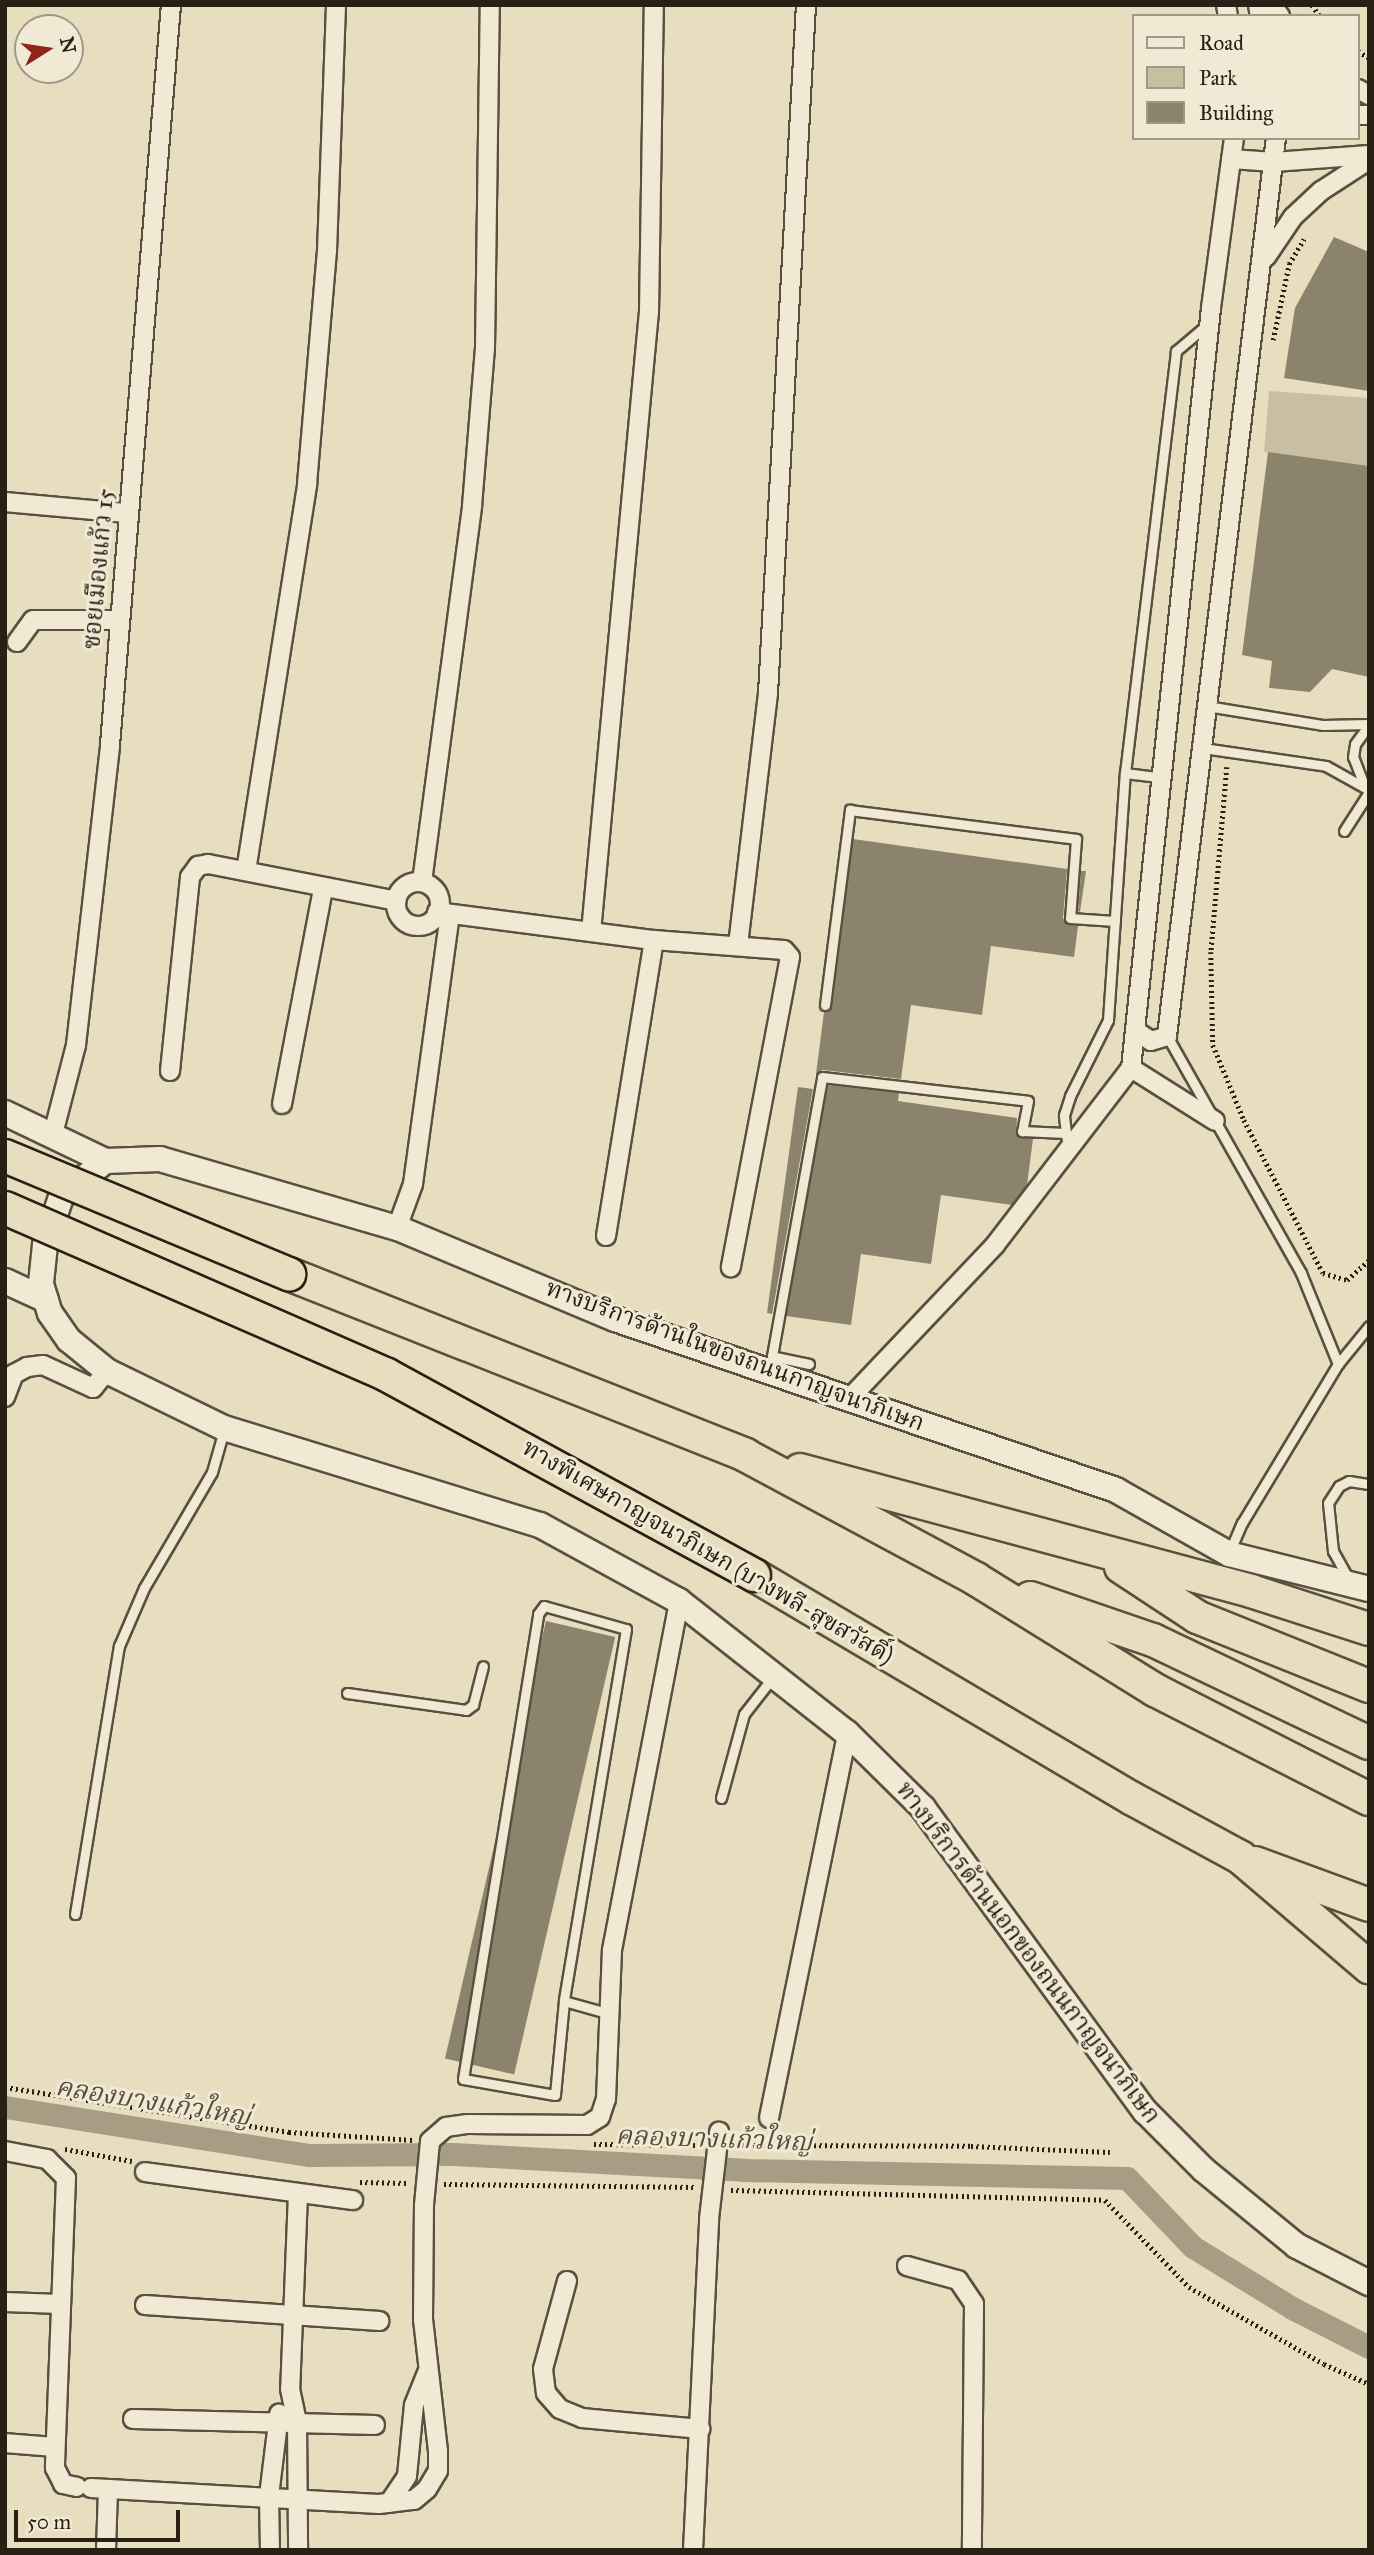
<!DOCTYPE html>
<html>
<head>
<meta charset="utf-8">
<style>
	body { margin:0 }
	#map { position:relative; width:1374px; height:2555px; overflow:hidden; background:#e8debf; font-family:"IM FELL Great Primer","Noto Serif Thai",serif }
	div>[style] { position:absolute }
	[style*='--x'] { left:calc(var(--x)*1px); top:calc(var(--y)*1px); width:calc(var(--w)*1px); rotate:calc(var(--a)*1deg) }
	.green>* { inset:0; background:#c8bea2 }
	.canal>* { height:23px; margin:-11.5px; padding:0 11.5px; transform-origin:11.5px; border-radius:11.5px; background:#a79d85 }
	.building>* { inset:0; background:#8c836d; transform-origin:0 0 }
	.path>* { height:4.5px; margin-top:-2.25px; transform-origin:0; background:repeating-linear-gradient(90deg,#292015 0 2px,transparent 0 5.5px) }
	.roads { filter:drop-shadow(2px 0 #595040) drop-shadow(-2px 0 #595040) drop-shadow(0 2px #595040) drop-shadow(0 -2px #595040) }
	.lane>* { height:9px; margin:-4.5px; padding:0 4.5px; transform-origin:4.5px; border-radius:4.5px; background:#f0ead5 }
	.street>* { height:18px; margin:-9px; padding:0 9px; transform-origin:9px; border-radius:9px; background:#f0ead5 }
	.street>.ring { margin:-9px; padding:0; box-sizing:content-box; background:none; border:18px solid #f0ead5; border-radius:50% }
	.secondary>* { height:24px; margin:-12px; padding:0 12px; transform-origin:12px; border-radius:12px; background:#f0ead5 }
	.highway>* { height:32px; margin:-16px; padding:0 16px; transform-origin:16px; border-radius:16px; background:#e8debf }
	.bridges { filter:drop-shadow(2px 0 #292015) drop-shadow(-2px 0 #292015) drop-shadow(0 2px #292015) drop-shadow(0 -2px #292015) }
	.highway-bridge>* { height:32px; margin:-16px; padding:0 16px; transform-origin:16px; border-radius:16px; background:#e8debf }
	span { translate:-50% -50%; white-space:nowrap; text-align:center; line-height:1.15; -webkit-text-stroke:6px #f0ead5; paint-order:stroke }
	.street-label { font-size:24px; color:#292015 }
	.water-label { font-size:26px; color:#554c3c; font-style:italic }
	.frame { position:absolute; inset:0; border:7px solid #292015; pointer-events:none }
	.legend { position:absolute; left:1132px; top:14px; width:228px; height:126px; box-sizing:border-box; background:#f0ead5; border:2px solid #a09988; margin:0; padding:9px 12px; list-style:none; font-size:21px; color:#292015 }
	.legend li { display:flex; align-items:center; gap:14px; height:35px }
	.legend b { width:35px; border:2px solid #a09988 }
	.north { position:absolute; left:14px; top:14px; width:70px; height:70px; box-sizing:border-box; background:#f0ead5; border:2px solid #a09988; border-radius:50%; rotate:78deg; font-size:19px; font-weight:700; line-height:28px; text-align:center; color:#292015 }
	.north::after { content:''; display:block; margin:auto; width:24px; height:32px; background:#8f2418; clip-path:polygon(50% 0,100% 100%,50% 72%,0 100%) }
	.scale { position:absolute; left:14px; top:2510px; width:166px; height:32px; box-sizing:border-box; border:4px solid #292015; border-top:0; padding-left:9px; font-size:21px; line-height:24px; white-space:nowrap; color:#292015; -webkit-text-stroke:5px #f0ead5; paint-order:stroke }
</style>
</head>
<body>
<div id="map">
	<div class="green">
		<div style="clip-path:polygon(1269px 391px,1369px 398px,1369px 466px,1264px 452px)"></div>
	</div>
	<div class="canal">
		<div style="--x:5;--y:2107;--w:308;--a:9"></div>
		<div style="--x:309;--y:2155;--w:144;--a:-0.4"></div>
		<div style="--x:453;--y:2154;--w:291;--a:3.1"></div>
		<div style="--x:744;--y:2170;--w:383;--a:1.2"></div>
		<div style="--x:1127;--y:2178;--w:95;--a:46.3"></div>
		<div style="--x:1193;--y:2247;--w:116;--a:31.6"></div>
		<div style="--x:1292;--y:2308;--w:86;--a:26.9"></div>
	</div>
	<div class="building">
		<div style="clip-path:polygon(1334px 237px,1369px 252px,1369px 391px,1284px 378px,1295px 308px)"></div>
		<div style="clip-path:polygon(1268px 452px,1369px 466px,1369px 677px,1332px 669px,1310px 692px,1269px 688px,1272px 661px,1242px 655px)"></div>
		<div style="clip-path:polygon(853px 839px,1067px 869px,1063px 918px,1067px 924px,1078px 926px,1074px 957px,991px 946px,982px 1015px,911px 1005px,901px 1079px,823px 1070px,816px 1074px,824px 1012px,832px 1006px)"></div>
		<div style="clip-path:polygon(1081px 871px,1086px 871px,1080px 912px,1078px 911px)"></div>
		<div style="clip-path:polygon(828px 1085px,899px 1093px,898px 1101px,1017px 1118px,1016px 1134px,1033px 1139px,1027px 1185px,1012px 1205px,941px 1195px,931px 1264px,861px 1254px,851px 1325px,786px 1316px)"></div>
		<div style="clip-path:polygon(798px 1087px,813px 1089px,772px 1314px,767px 1313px)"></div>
		<div style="left:546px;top:1621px;width:71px;height:449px;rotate:13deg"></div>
	</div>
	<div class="path">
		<div style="--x:1312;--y:5;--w:14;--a:54"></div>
		<div style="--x:1358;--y:51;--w:13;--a:32"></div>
		<div style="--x:1273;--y:340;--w:78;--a:-78.1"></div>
		<div style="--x:1289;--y:264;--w:29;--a:-59"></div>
		<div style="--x:1227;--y:767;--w:186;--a:94.9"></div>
		<div style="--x:1211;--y:952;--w:93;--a:88.8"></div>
		<div style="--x:1213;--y:1045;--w:81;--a:67.5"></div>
		<div style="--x:1244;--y:1120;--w:172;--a:62.7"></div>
		<div style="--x:1323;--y:1273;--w:25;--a:16"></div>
		<div style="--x:1347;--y:1280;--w:30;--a:-42"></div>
		<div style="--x:5;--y:2087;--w:288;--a:9"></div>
		<div style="--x:289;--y:2132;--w:124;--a:3.7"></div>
		<div style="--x:594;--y:2144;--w:106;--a:0.5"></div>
		<div style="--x:737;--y:2145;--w:234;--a:0.2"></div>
		<div style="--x:971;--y:2146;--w:139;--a:2.5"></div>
		<div style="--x:65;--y:2149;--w:68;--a:10.2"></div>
		<div style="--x:360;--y:2182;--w:47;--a:1.2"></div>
		<div style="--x:444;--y:2184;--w:250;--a:0.7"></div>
		<div style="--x:731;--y:2190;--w:374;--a:1.5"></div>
		<div style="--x:1105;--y:2200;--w:121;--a:46"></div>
		<div style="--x:1189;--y:2287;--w:155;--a:29.7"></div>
		<div style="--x:1324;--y:2364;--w:49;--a:24"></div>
	</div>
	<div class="roads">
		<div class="lane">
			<div style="--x:1207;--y:706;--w:118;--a:9.3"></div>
			<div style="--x:1323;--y:725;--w:46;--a:-1.2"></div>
			<div style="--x:1203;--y:748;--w:124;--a:8.3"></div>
			<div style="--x:1326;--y:766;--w:49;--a:29.2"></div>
			<div style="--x:1125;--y:773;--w:38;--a:7"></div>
			<div style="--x:1364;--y:785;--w:30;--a:-111"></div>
			<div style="--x:1353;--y:757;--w:13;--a:-81"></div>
			<div style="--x:1355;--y:744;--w:24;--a:-54"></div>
			<div style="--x:1344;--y:831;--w:46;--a:-57.3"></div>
			<div style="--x:825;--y:1005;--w:197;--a:-82.7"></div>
			<div style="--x:850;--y:810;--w:228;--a:7.3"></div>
			<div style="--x:1076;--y:839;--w:79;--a:94.3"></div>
			<div style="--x:1070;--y:918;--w:45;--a:3.8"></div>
			<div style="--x:1167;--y:1036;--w:272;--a:60.5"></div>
			<div style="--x:1301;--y:1273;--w:98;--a:67.9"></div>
			<div style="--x:1068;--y:1149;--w:34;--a:-97"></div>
			<div style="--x:1064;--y:1115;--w:20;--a:-72"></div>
			<div style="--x:1070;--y:1096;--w:85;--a:-63.4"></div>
			<div style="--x:1108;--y:1020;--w:248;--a:-86.1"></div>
			<div style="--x:1125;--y:773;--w:425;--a:-83.1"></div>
			<div style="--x:1176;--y:351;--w:42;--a:-40.2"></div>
			<div style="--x:809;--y:1364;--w:38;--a:-168"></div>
			<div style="--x:772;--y:1356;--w:283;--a:-79.8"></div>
			<div style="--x:822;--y:1077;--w:207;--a:6.6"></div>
			<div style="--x:1028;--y:1101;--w:31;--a:101"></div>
			<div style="--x:1022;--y:1131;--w:43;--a:2.7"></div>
			<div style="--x:1229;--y:1553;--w:33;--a:-67"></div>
			<div style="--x:1242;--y:1523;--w:186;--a:-58.9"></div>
			<div style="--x:1338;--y:1364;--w:49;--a:-50.8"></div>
			<div style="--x:1348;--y:1578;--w:31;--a:-119"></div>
			<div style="--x:1333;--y:1551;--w:48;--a:-95.9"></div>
			<div style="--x:1328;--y:1503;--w:20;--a:-57"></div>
			<div style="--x:1339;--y:1486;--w:11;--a:-27"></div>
			<div style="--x:1349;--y:1481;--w:20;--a:9"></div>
			<div style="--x:347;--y:1693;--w:120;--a:8.1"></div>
			<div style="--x:466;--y:1710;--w:9;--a:-36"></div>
			<div style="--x:473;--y:1705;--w:40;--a:-75.6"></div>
			<div style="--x:721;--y:1798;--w:87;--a:-74.7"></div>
			<div style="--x:744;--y:1714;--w:47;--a:-51.9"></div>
			<div style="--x:75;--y:1914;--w:272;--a:-80.7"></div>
			<div style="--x:119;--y:1646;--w:63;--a:-66.7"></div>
			<div style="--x:144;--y:1588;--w:134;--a:-59.6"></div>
			<div style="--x:212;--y:1472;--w:44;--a:-74.1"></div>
			<div style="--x:564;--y:2001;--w:94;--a:95.5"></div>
			<div style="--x:555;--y:2095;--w:93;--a:-170.1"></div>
			<div style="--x:463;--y:2079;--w:471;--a:-80.8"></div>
			<div style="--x:538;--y:1614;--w:10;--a:-53"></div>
			<div style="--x:544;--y:1606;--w:85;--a:15.7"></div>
			<div style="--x:626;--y:1629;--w:377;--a:99.5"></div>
			<div style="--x:564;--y:2001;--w:45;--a:15.6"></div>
		</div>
		<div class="street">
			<div style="--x:1226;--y:5;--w:11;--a:80"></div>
			<div style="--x:1258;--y:5;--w:11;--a:80"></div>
			<div style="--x:1272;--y:5;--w:14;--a:54"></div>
			<div style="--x:1358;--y:89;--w:13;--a:29"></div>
			<div style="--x:1358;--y:115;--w:11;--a:0"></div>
			<div style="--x:1231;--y:159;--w:43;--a:4"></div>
			<div style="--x:1274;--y:162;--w:95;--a:-4.2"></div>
			<div style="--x:1266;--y:257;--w:48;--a:-56"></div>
			<div style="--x:1293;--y:217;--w:38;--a:-43"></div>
			<div style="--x:1321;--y:191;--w:57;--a:-32.9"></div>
			<div style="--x:5;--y:502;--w:122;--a:5.2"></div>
			<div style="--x:17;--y:642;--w:27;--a:-54"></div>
			<div style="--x:33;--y:620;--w:86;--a:0"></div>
			<div style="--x:246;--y:871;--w:392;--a:-81"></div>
			<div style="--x:307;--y:484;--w:234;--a:-85.1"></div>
			<div style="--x:327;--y:251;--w:246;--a:-87.9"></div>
			<div style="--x:422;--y:882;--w:379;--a:-82.4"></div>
			<div style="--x:472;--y:506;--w:159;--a:-85.3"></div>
			<div style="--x:485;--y:348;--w:343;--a:-89.2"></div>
			<div class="ring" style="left:396px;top:882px;width:26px;height:26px"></div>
			<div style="--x:437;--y:912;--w:219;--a:7.4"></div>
			<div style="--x:654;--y:940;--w:130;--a:4.4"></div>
			<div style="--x:784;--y:950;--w:9;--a:49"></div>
			<div style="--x:790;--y:957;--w:316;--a:100.8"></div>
			<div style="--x:591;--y:932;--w:623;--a:-84.66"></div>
			<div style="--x:649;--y:312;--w:307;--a:-89.1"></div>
			<div style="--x:738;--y:945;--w:254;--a:-83.2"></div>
			<div style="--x:768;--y:693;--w:689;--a:-86.84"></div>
			<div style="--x:1136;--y:1031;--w:18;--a:34"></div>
			<div style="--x:1151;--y:1041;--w:17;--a:-17"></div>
			<div style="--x:1167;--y:1036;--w:905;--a:-83.08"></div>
			<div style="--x:1131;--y:1068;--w:99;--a:32.2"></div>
			<div style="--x:170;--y:1071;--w:195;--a:-84.1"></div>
			<div style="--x:190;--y:877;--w:14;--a:-54"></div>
			<div style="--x:198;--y:866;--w:10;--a:-11"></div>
			<div style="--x:208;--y:864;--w:192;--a:11.1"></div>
			<div style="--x:282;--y:1104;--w:219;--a:-79.2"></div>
			<div style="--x:53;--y:1134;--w:92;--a:-75.5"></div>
			<div style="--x:76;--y:1045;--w:302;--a:-83.5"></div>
			<div style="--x:110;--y:745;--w:743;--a:-85.29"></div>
			<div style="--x:397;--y:1228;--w:47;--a:-70"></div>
			<div style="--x:413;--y:1184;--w:272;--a:-82.2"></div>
			<div style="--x:606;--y:1236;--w:300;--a:-80.8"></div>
			<div style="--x:5;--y:1397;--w:25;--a:-69"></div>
			<div style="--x:14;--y:1374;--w:15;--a:-28"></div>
			<div style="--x:27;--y:1367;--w:16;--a:-7"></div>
			<div style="--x:43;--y:1365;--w:55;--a:24.7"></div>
			<div style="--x:93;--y:1388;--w:22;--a:-51"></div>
			<div style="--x:850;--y:1398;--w:211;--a:-46.5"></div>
			<div style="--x:995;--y:1245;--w:223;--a:-52.5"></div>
			<div style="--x:1131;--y:1068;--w:764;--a:-83.99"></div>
			<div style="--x:1211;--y:308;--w:172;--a:-82.3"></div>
			<div style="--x:769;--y:2118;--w:393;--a:-78.5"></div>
			<div style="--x:5;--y:2151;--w:43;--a:10.8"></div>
			<div style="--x:47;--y:2159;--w:27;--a:45"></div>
			<div style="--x:66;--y:2178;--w:290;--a:92.2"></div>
			<div style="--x:55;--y:2468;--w:18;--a:63"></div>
			<div style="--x:63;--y:2484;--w:14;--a:12"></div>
			<div style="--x:145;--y:2172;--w:210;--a:7.7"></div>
			<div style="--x:298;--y:2194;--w:195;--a:92.3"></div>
			<div style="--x:290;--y:2389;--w:35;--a:78"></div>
			<div style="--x:297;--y:2423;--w:127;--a:89.5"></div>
			<div style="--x:907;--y:2266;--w:53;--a:15.4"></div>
			<div style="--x:958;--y:2280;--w:29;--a:56"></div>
			<div style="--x:974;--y:2304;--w:246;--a:90.5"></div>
			<div style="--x:567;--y:2281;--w:91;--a:105.3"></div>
			<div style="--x:543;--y:2369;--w:24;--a:83"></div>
			<div style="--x:546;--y:2393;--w:21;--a:49"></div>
			<div style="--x:560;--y:2409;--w:24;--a:22"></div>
			<div style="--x:582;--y:2418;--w:119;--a:5.3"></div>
			<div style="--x:5;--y:2302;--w:55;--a:2.1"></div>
			<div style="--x:145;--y:2305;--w:235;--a:3.9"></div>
			<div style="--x:133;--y:2419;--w:242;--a:1.4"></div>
			<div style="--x:5;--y:2443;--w:50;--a:4.6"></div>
			<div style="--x:91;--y:2488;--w:288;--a:3.2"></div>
			<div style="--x:379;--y:2504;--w:35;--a:-7"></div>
			<div style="--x:414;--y:2500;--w:17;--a:-40"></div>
			<div style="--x:427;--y:2489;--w:21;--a:-59"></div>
			<div style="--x:438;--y:2471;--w:20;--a:-90"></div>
			<div style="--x:438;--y:2451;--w:133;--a:-96.5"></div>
			<div style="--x:423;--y:2319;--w:114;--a:-89.5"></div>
			<div style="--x:424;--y:2205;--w:64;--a:-84.6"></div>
			<div style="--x:430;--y:2141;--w:21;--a:-41"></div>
			<div style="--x:446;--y:2127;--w:22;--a:-8"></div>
			<div style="--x:468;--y:2124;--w:119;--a:0.5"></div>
			<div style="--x:587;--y:2125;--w:15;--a:-32"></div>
			<div style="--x:600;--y:2117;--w:19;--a:-72"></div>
			<div style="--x:606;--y:2099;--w:149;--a:-87.7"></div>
			<div style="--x:612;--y:1950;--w:355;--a:-79.1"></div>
			<div style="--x:389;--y:2503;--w:32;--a:-56"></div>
			<div style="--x:407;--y:2476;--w:71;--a:-84.4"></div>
			<div style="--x:414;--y:2405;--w:35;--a:-68"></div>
			<div style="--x:106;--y:2550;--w:59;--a:-88.1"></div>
			<div style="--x:270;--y:2550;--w:54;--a:-91.1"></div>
			<div style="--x:269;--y:2496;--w:83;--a:-83"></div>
			<div style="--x:693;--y:2550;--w:331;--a:-87.2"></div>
			<div style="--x:709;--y:2219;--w:88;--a:-83.4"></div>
		</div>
		<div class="secondary">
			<div style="--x:5;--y:1113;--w:111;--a:25.6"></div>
			<div style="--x:5;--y:1281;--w:45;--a:24.9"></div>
			<div style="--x:1369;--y:1589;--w:144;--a:-166"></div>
			<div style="--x:1229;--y:1554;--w:130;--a:-150.5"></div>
			<div style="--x:1116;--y:1490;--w:529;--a:-161.15"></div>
			<div style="--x:615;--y:1319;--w:236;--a:-157.3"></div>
			<div style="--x:397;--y:1228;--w:247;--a:-163.8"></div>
			<div style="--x:160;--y:1159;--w:55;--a:177.9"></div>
			<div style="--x:105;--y:1161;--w:57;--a:140.7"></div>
			<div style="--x:61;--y:1197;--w:51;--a:108.4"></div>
			<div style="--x:45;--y:1245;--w:39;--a:96"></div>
			<div style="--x:41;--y:1284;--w:30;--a:73"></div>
			<div style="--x:50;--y:1313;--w:33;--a:55"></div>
			<div style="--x:69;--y:1340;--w:49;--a:39.2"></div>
			<div style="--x:107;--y:1371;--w:130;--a:26"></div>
			<div style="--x:224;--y:1428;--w:331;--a:17.1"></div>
			<div style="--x:540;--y:1525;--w:158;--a:28.7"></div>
			<div style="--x:679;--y:1601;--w:214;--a:38.2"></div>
			<div style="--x:847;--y:1733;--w:107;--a:44.6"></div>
			<div style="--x:923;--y:1808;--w:376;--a:53.8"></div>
			<div style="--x:1145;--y:2111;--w:83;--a:45"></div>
			<div style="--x:1204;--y:2170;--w:120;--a:39.3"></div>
			<div style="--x:1297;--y:2246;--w:81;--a:27.2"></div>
		</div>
		<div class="highway">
			<div style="--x:289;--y:1274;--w:491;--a:21.6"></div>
			<div style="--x:745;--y:1455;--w:262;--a:28.2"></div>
			<div style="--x:976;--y:1579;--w:211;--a:31.8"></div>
			<div style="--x:1155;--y:1690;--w:240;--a:27"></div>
			<div style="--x:800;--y:1470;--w:467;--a:15"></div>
			<div style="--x:1251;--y:1591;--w:124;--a:17.9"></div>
			<div style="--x:1121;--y:1567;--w:91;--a:33.3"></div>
			<div style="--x:1197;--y:1617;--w:185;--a:21.9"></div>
			<div style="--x:754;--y:1575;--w:440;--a:30.6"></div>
			<div style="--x:1133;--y:1799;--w:122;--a:28.5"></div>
			<div style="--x:1240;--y:1857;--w:170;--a:40.5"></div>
			<div style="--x:1030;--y:1598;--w:130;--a:18.9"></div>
			<div style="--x:1153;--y:1640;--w:239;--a:25.5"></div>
			<div style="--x:1255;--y:1863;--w:121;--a:20.2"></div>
		</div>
	</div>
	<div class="bridges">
		<div class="highway-bridge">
			<div style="--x:5;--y:1156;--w:308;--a:22.6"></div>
			<div style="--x:5;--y:1208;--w:417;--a:23.6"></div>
			<div style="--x:387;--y:1375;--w:418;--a:28.6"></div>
		</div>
	</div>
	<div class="street-label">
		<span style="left:99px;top:569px;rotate:-85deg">ซอยเมืองแก้ว 15</span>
		<span style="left:735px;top:1356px;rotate:20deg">ทางบริการด้านในของถนนกาญจนาภิเษก</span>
		<span style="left:708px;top:1552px;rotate:30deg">ทางพิเศษกาญจนาภิเษก (บางพลี-สุขสวัสดิ์)</span>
		<span style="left:1028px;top:1953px;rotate:53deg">ทางบริการด้านนอกของถนนกาญจนาภิเษก</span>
	</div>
	<div class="water-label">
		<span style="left:153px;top:2102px;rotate:9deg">คลองบางแก้วใหญ่</span>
		<span style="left:714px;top:2139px;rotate:2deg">คลองบางแก้วใหญ่</span>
	</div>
	<div class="frame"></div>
	<ul class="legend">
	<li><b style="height:9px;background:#f0ead5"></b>Road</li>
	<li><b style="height:19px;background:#c8bea2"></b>Park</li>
	<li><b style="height:19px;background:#8c836d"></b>Building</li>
	</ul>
	<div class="north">N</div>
	<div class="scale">50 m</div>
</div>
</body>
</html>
